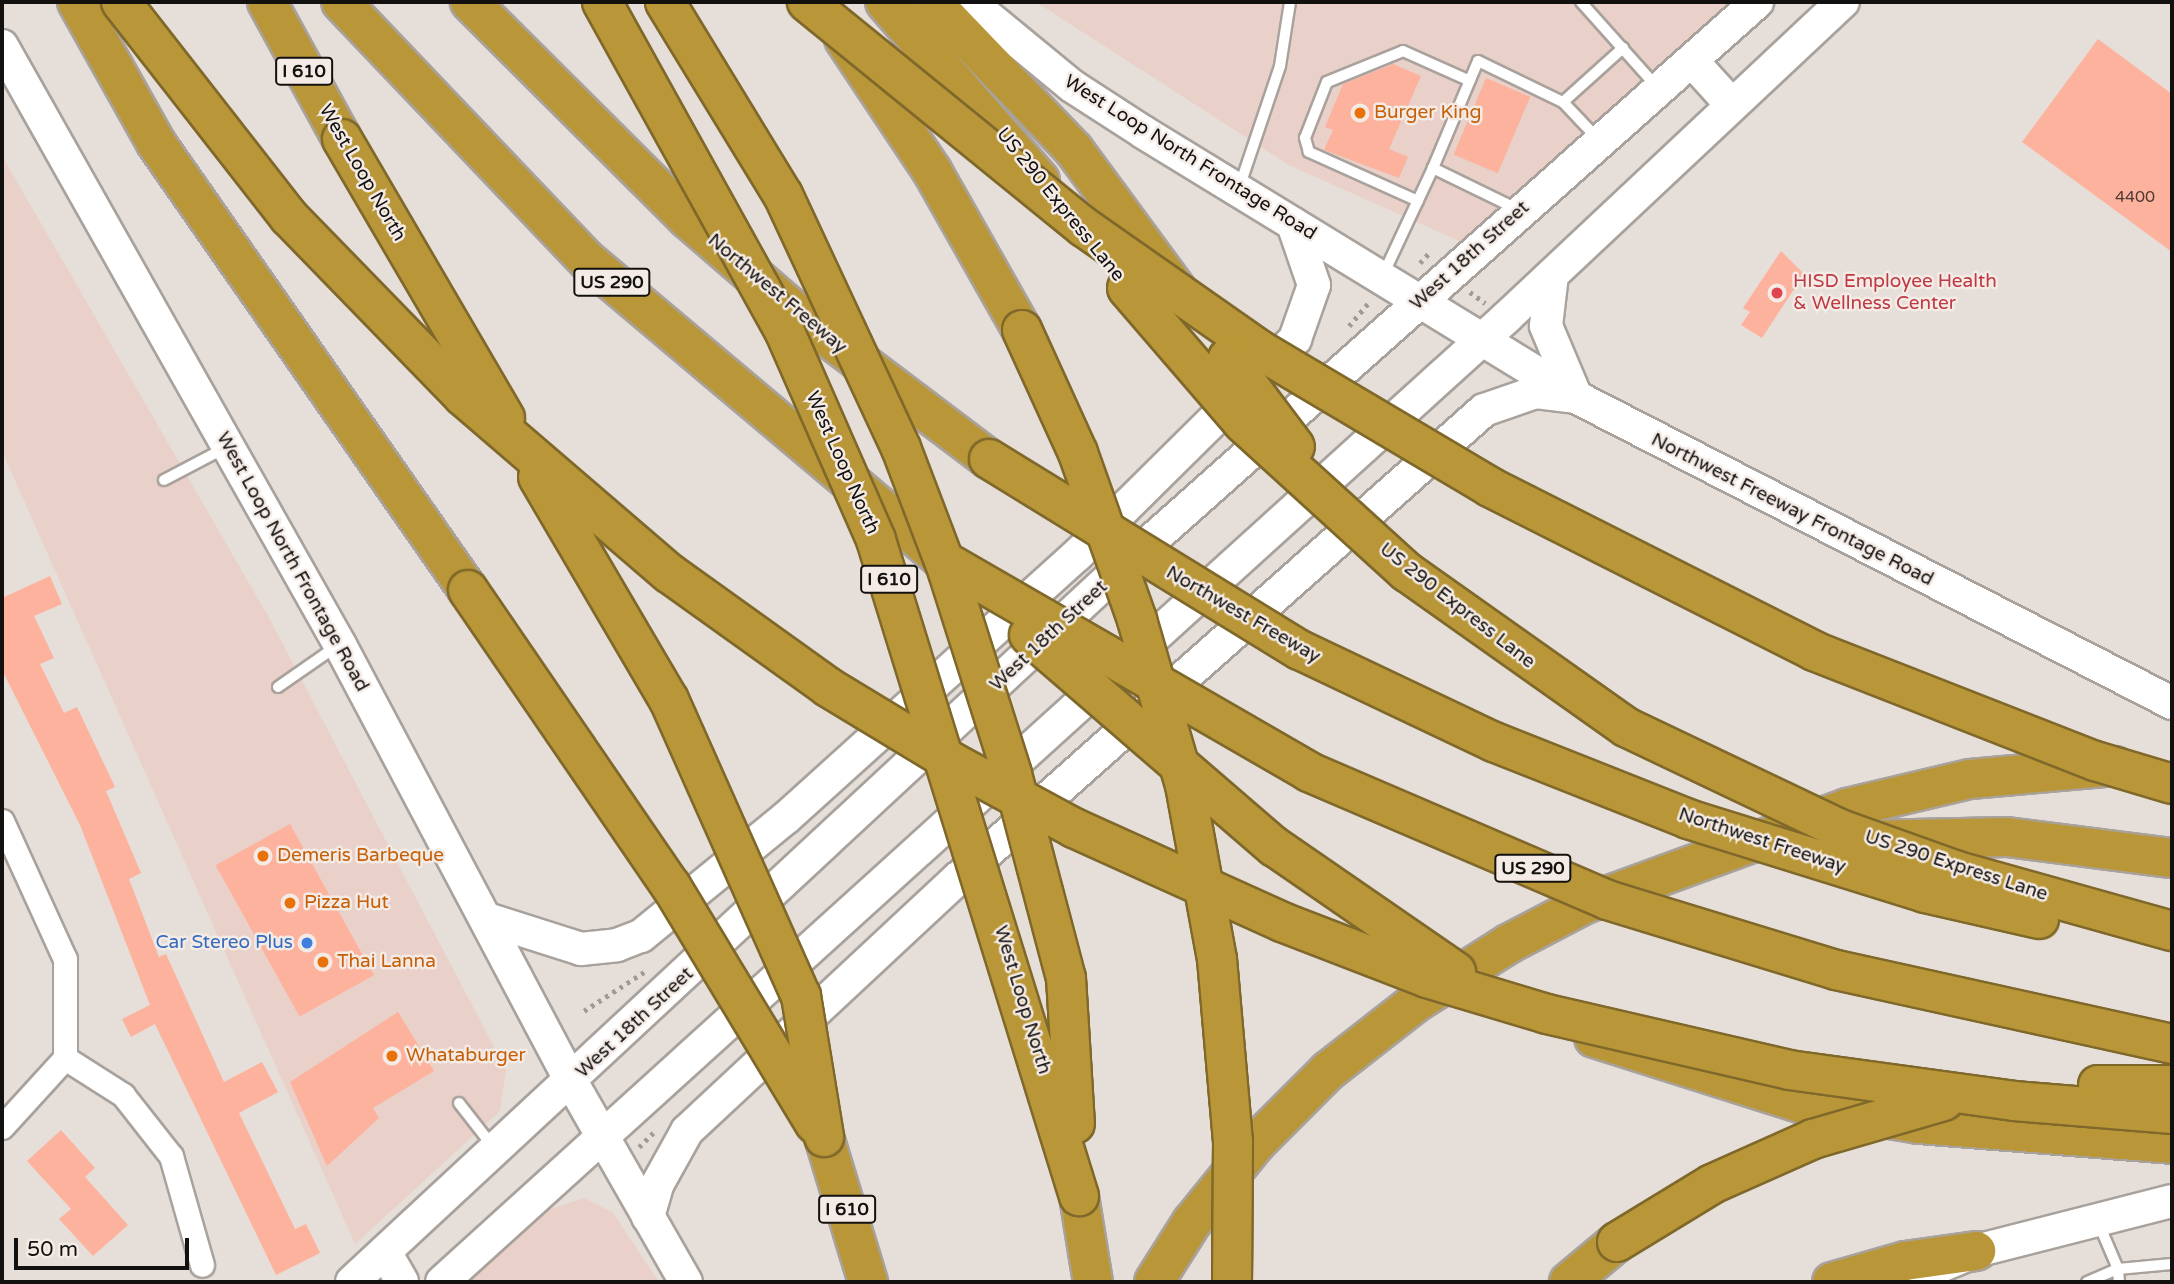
<!DOCTYPE html>
<html>
<head>
<meta charset="utf-8">
<style>
	body { margin:0 }
	#map { position:relative; width:2174px; height:1284px; overflow:hidden; background:#e6ded8; font-family:"Varela Round",sans-serif }
	div>[style] { position:absolute }
	[style*='--x'] { left:calc(var(--x)*1px); top:calc(var(--y)*1px); width:calc(var(--w)*1px); rotate:calc(var(--a)*1deg) }
	.commercial>* { inset:0; background:#e9d0c8 }
	.building>* { inset:0; background:#fdb29e; transform-origin:0 0 }
	.path>* { height:4.5px; margin-top:-2.25px; transform-origin:0; background:repeating-linear-gradient(90deg,#a09a95 0 3.5px,transparent 0 8.5px) }
	.roads { filter:drop-shadow(2px 0 #a9a29c) drop-shadow(-2px 0 #a9a29c) drop-shadow(0 2px #a9a29c) drop-shadow(0 -2px #a9a29c) }
	.lane>* { height:10px; margin:-5px; padding:0 5px; transform-origin:5px; border-radius:5px; background:#fff }
	.street>* { height:23px; margin:-11.5px; padding:0 11.5px; transform-origin:11.5px; border-radius:11.5px; background:#fff }
	.secondary>* { height:32px; margin:-16px; padding:0 16px; transform-origin:16px; border-radius:16px; background:#fff }
	.highway>* { height:38px; margin:-19px; padding:0 19px; transform-origin:19px; border-radius:19px; background:#b99738 }
	.bridges { filter:drop-shadow(2px 0 #7f682a) drop-shadow(-2px 0 #7f682a) drop-shadow(0 2px #7f682a) drop-shadow(0 -2px #7f682a) }
	.highway-bridge>* { height:38px; margin:-19px; padding:0 19px; transform-origin:19px; border-radius:19px; background:#b99738 }
	.dots>* { width:19px; height:19px; translate:-50% -50%; box-sizing:border-box; border:4px solid #f4ebe6; border-radius:50% }
	span { translate:-50% -50%; white-space:nowrap; text-align:center; line-height:1.15; -webkit-text-stroke:5px #f4ebe6; paint-order:stroke }
	.number-label { font-size:16px; color:#4e3933 }
	.number-label span { -webkit-text-stroke-width:0 }
	.shield-label span { padding:2px 5px; background:#f4ebe6; border:2px solid; border-radius:5px; -webkit-text-stroke-width:0 }
	.shield-label { font-size:18px; color:#13110f; font-weight:700 }
	.food-label { font-size:19px; color:#c56008 }
	.left { translate:0 -50%; text-align:left }
	.street-label { font-size:19px; color:#13110f }
	.health-label { font-size:19px; color:#be3a42 }
	.shop-label { font-size:19px; color:#366cbe }
	.right { translate:-100% -50%; text-align:right }
	.frame { position:absolute; inset:0; border:4px solid #13110f; pointer-events:none }
	.scale { position:absolute; left:14px; top:1238px; width:175px; height:32px; box-sizing:border-box; border:4px solid #13110f; border-top:0; padding-left:9px; font-size:21px; line-height:24px; white-space:nowrap; color:#13110f; -webkit-text-stroke:5px #f4ebe6; paint-order:stroke }
</style>
</head>
<body>
<div id="map">
	<div class="commercial">
		<div style="clip-path:polygon(1036px 2px,1743px 2px,1473px 247px,1289px 165px)"></div>
		<div style="clip-path:polygon(2px 156px,268px 616px,506px 1070px,500px 1111px,355px 1244px,2px 451px)"></div>
		<div style="clip-path:polygon(584px 1198px,613px 1213px,659px 1282px,459px 1282px,542px 1212px)"></div>
	</div>
	<div class="building">
		<div style="clip-path:polygon(2098px 39px,2172px 94px,2172px 252px,2022px 142px)"></div>
		<div style="clip-path:polygon(1393px 64px,1421px 76px,1389px 149px,1408px 157px,1399px 178px,1324px 150px,1333px 130px,1325px 127px,1343px 84px)"></div>
		<div style="left:1486px;top:78px;width:48px;height:83px;rotate:23deg"></div>
		<div style="clip-path:polygon(1781px 251px,1804px 274px,1762px 338px,1741px 325px,1750px 312px,1743px 308px)"></div>
		<div style="clip-path:polygon(50px 576px,62px 604px,34px 616px,54px 658px,40px 664px,64px 713px,77px 707px,115px 787px,106px 791px,141px 873px,129px 879px,159px 957px,166px 954px,224px 1082px,262px 1062px,278px 1092px,239px 1113px,295px 1229px,306px 1224px,320px 1253px,276px 1275px,155px 1024px,131px 1037px,122px 1019px,150px 1005px,80px 825px,2px 670px,2px 598px)"></div>
		<div style="left:290px;top:824px;width:173px;height:85px;rotate:61deg"></div>
		<div style="clip-path:polygon(398px 1012px,434px 1071px,373px 1108px,379px 1118px,327px 1166px,290px 1082px)"></div>
		<div style="clip-path:polygon(61px 1130px,95px 1168px,85px 1177px,128px 1225px,93px 1256px,59px 1219px,71px 1209px,27px 1161px)"></div>
	</div>
	<div class="path">
		<div style="--x:1420;--y:263;--w:12;--a:-48"></div>
		<div style="--x:1470;--y:292;--w:19;--a:36"></div>
		<div style="--x:1349;--y:326;--w:31;--a:-50"></div>
		<div style="--x:584;--y:1011;--w:72;--a:-33"></div>
		<div style="--x:639;--y:1147;--w:20;--a:-45"></div>
	</div>
	<div class="roads">
		<div class="lane">
			<div style="--x:1581;--y:2;--w:115;--a:48.2"></div>
			<div style="--x:1598;--y:139;--w:51;--a:-133.4"></div>
			<div style="--x:1563;--y:102;--w:81;--a:-42"></div>
			<div style="--x:1239;--y:188;--w:129;--a:-71.4"></div>
			<div style="--x:1280;--y:66;--w:65;--a:-81.1"></div>
			<div style="--x:1418;--y:201;--w:120;--a:-155.8"></div>
			<div style="--x:1309;--y:152;--w:15;--a:-106"></div>
			<div style="--x:1305;--y:138;--w:60;--a:-68.6"></div>
			<div style="--x:1327;--y:82;--w:82;--a:-22.2"></div>
			<div style="--x:1403;--y:51;--w:73;--a:24.1"></div>
			<div style="--x:1519;--y:210;--w:96;--a:-154"></div>
			<div style="--x:1433;--y:168;--w:116;--a:-67.2"></div>
			<div style="--x:1478;--y:61;--w:94;--a:25.8"></div>
			<div style="--x:1382;--y:277;--w:120;--a:-64.9"></div>
			<div style="--x:164;--y:480;--w:69;--a:-27.7"></div>
			<div style="--x:278;--y:687;--w:72;--a:-34.8"></div>
			<div style="--x:459;--y:1103;--w:57;--a:52.1"></div>
			<div style="--x:2098;--y:1222;--w:51;--a:66.9"></div>
			<div style="--x:2118;--y:1269;--w:54;--a:-5.3"></div>
			<div style="--x:2087;--y:1282;--w:34;--a:-23"></div>
			<div style="--x:2118;--y:1269;--w:13;--a:86"></div>
		</div>
		<div class="street">
			<div style="--x:2;--y:821;--w:152;--a:65.5"></div>
			<div style="--x:65;--y:959;--w:99;--a:90"></div>
			<div style="--x:65;--y:1058;--w:69;--a:32.5"></div>
			<div style="--x:123;--y:1095;--w:78;--a:51.8"></div>
			<div style="--x:171;--y:1156;--w:113;--a:74.1"></div>
			<div style="--x:2;--y:1127;--w:93;--a:-47.6"></div>
		</div>
		<div class="secondary">
			<div style="--x:970;--y:2;--w:132;--a:39.5"></div>
			<div style="--x:1072;--y:86;--w:85;--a:32.9"></div>
			<div style="--x:1143;--y:132;--w:508;--a:31.47"></div>
			<div style="--x:1576;--y:397;--w:670;--a:27.18"></div>
			<div style="--x:2;--y:46;--w:688;--a:60.57"></div>
			<div style="--x:340;--y:645;--w:496;--a:62.1"></div>
			<div style="--x:572;--y:1083;--w:229;--a:60.2"></div>
			<div style="--x:1692;--y:61;--w:58;--a:47.8"></div>
			<div style="--x:1552;--y:275;--w:51;--a:96.7"></div>
			<div style="--x:1546;--y:326;--w:77;--a:67.1"></div>
			<div style="--x:487;--y:919;--w:99;--a:17.7"></div>
			<div style="--x:581;--y:949;--w:36;--a:-6"></div>
			<div style="--x:617;--y:945;--w:26;--a:-21"></div>
			<div style="--x:641;--y:936;--w:188;--a:-39.2"></div>
			<div style="--x:787;--y:817;--w:391;--a:-42.1"></div>
			<div style="--x:1077;--y:555;--w:307;--a:-44.7"></div>
			<div style="--x:1295;--y:339;--w:57;--a:-70.6"></div>
			<div style="--x:1314;--y:285;--w:65;--a:-109"></div>
			<div style="--x:648;--y:1217;--w:33;--a:-74"></div>
			<div style="--x:657;--y:1185;--w:62;--a:-60.9"></div>
			<div style="--x:687;--y:1131;--w:367;--a:-43"></div>
			<div style="--x:955;--y:881;--w:708;--a:-41.68"></div>
			<div style="--x:1484;--y:410;--w:55;--a:-19.1"></div>
			<div style="--x:1536;--y:392;--w:35;--a:7"></div>
			<div style="--x:385;--y:1252;--w:34;--a:60"></div>
			<div style="--x:352;--y:1282;--w:1055;--a:-42.89"></div>
			<div style="--x:1125;--y:564;--w:846;--a:-41.64"></div>
			<div style="--x:442;--y:1282;--w:1437;--a:-42.18"></div>
			<div style="--x:1507;--y:317;--w:461;--a:-43.2"></div>
			<div style="--x:1902;--y:1282;--w:80;--a:-22.7"></div>
			<div style="--x:1976;--y:1251;--w:202;--a:-14.3"></div>
		</div>
		<div class="highway">
			<div style="--x:77;--y:2;--w:162;--a:60.7"></div>
			<div style="--x:156;--y:143;--w:545;--a:55.09"></div>
			<div style="--x:267;--y:2;--w:156;--a:61.3"></div>
			<div style="--x:341;--y:2;--w:358;--a:46.4"></div>
			<div style="--x:588;--y:261;--w:468;--a:40.1"></div>
			<div style="--x:470;--y:2;--w:308;--a:44.9"></div>
			<div style="--x:688;--y:219;--w:150;--a:40.9"></div>
			<div style="--x:801;--y:317;--w:236;--a:37.1"></div>
			<div style="--x:885;--y:2;--w:236;--a:49"></div>
			<div style="--x:932;--y:2;--w:205;--a:46.2"></div>
			<div style="--x:1074;--y:150;--w:174;--a:53.7"></div>
			<div style="--x:844;--y:39;--w:159;--a:56.3"></div>
			<div style="--x:932;--y:171;--w:183;--a:60.5"></div>
			<div style="--x:1866;--y:840;--w:141;--a:-1.2"></div>
			<div style="--x:2007;--y:837;--w:166;--a:7.3"></div>
			<div style="--x:1594;--y:1038;--w:222;--a:17.5"></div>
			<div style="--x:1806;--y:1105;--w:115;--a:9.5"></div>
			<div style="--x:1919;--y:1124;--w:254;--a:4.5"></div>
			<div style="--x:824;--y:1137;--w:152;--a:73.1"></div>
			<div style="--x:1079;--y:1196;--w:87;--a:80.8"></div>
			<div style="--x:1154;--y:1282;--w:71;--a:-57.7"></div>
			<div style="--x:1192;--y:1222;--w:102;--a:-51"></div>
			<div style="--x:1256;--y:1143;--w:102;--a:-45"></div>
			<div style="--x:1328;--y:1071;--w:110;--a:-38"></div>
			<div style="--x:1415;--y:1003;--w:112;--a:-32.3"></div>
			<div style="--x:1510;--y:943;--w:85;--a:-27.5"></div>
			<div style="--x:1585;--y:904;--w:279;--a:-20.1"></div>
			<div style="--x:1847;--y:808;--w:126;--a:-13.3"></div>
			<div style="--x:1970;--y:779;--w:146;--a:-5.1"></div>
			<div style="--x:1569;--y:1282;--w:62;--a:-39.8"></div>
			<div style="--x:1832;--y:1282;--w:76;--a:-16"></div>
			<div style="--x:1905;--y:1261;--w:72;--a:-8"></div>
		</div>
	</div>
	<div class="bridges">
		<div class="highway-bridge">
			<div style="--x:121;--y:2;--w:273;--a:52"></div>
			<div style="--x:289;--y:217;--w:250;--a:45.8"></div>
			<div style="--x:463;--y:396;--w:272;--a:40.7"></div>
			<div style="--x:669;--y:573;--w:196;--a:35.6"></div>
			<div style="--x:828;--y:687;--w:145;--a:31.2"></div>
			<div style="--x:952;--y:762;--w:139;--a:28.4"></div>
			<div style="--x:1074;--y:828;--w:228;--a:24.3"></div>
			<div style="--x:1282;--y:922;--w:155;--a:21.1"></div>
			<div style="--x:1427;--y:978;--w:125;--a:16.7"></div>
			<div style="--x:1547;--y:1014;--w:248;--a:13"></div>
			<div style="--x:1789;--y:1070;--w:227;--a:7.8"></div>
			<div style="--x:2014;--y:1101;--w:159;--a:4.7"></div>
			<div style="--x:602;--y:2;--w:375;--a:61"></div>
			<div style="--x:784;--y:330;--w:229;--a:66.3"></div>
			<div style="--x:876;--y:540;--w:687;--a:72.81"></div>
			<div style="--x:665;--y:2;--w:226;--a:58.6"></div>
			<div style="--x:783;--y:195;--w:279;--a:65"></div>
			<div style="--x:901;--y:448;--w:133;--a:69.2"></div>
			<div style="--x:948;--y:572;--w:212;--a:72.4"></div>
			<div style="--x:1012;--y:774;--w:211;--a:75.2"></div>
			<div style="--x:1066;--y:978;--w:146;--a:86.5"></div>
			<div style="--x:807;--y:2;--w:357;--a:39.1"></div>
			<div style="--x:1084;--y:227;--w:213;--a:35"></div>
			<div style="--x:1258;--y:349;--w:270;--a:30.7"></div>
			<div style="--x:1490;--y:487;--w:363;--a:26.8"></div>
			<div style="--x:1814;--y:651;--w:302;--a:21.4"></div>
			<div style="--x:2095;--y:761;--w:80;--a:16.6"></div>
			<div style="--x:342;--y:139;--w:323;--a:59.7"></div>
			<div style="--x:1127;--y:288;--w:178;--a:49.3"></div>
			<div style="--x:1243;--y:423;--w:222;--a:42.3"></div>
			<div style="--x:1407;--y:572;--w:268;--a:35.3"></div>
			<div style="--x:1626;--y:727;--w:237;--a:25.5"></div>
			<div style="--x:1840;--y:829;--w:124;--a:19.7"></div>
			<div style="--x:1957;--y:871;--w:223;--a:15.6"></div>
			<div style="--x:1022;--y:330;--w:135;--a:65.5"></div>
			<div style="--x:1078;--y:453;--w:177;--a:70.5"></div>
			<div style="--x:1137;--y:620;--w:172;--a:73.8"></div>
			<div style="--x:1185;--y:785;--w:177;--a:79.6"></div>
			<div style="--x:1217;--y:959;--w:184;--a:85"></div>
			<div style="--x:1233;--y:1142;--w:140;--a:90.4"></div>
			<div style="--x:1228;--y:358;--w:111;--a:53"></div>
			<div style="--x:989;--y:459;--w:365;--a:31.6"></div>
			<div style="--x:1300;--y:650;--w:215;--a:25.4"></div>
			<div style="--x:1494;--y:742;--w:209;--a:21.6"></div>
			<div style="--x:1688;--y:819;--w:248;--a:17.3"></div>
			<div style="--x:1925;--y:893;--w:117;--a:12.8"></div>
			<div style="--x:538;--y:477;--w:259;--a:59.6"></div>
			<div style="--x:669;--y:700;--w:324;--a:66"></div>
			<div style="--x:801;--y:996;--w:143;--a:80.7"></div>
			<div style="--x:946;--y:562;--w:419;--a:30"></div>
			<div style="--x:1309;--y:772;--w:324;--a:23.2"></div>
			<div style="--x:1607;--y:900;--w:239;--a:17"></div>
			<div style="--x:1836;--y:970;--w:344;--a:12.4"></div>
			<div style="--x:468;--y:590;--w:359;--a:55.6"></div>
			<div style="--x:671;--y:886;--w:278;--a:58.8"></div>
			<div style="--x:1029;--y:635;--w:325;--a:40.8"></div>
			<div style="--x:1275;--y:847;--w:220;--a:34.6"></div>
			<div style="--x:2098;--y:1085;--w:74;--a:0"></div>
			<div style="--x:1617;--y:1242;--w:111;--a:-31.4"></div>
			<div style="--x:1712;--y:1184;--w:111;--a:-24"></div>
			<div style="--x:1813;--y:1139;--w:136;--a:-16.2"></div>
		</div>
	</div>
	<div class="dots">
		<div style="left:1360px;top:113px;background:#e8710a"></div>
		<div style="left:1777px;top:293px;background:#e0444e"></div>
		<div style="left:263px;top:856px;background:#e8710a"></div>
		<div style="left:290px;top:903px;background:#e8710a"></div>
		<div style="left:307px;top:943px;background:#3f7fe0"></div>
		<div style="left:323px;top:962px;background:#e8710a"></div>
		<div style="left:392px;top:1056px;background:#e8710a"></div>
	</div>
	<div class="number-label">
		<span style="left:2135px;top:197px">4400</span>
	</div>
	<div class="shield-label">
		<span style="left:304px;top:71px">I 610</span>
		<span style="left:612px;top:282px">US 290</span>
		<span style="left:889px;top:579px">I 610</span>
		<span style="left:1533px;top:868px">US 290</span>
		<span style="left:847px;top:1209px">I 610</span>
	</div>
	<div class="food-label">
		<span class="left" style="left:1374px;top:113px">Burger King</span>
		<span class="left" style="left:277px;top:856px">Demeris Barbeque</span>
		<span class="left" style="left:304px;top:903px">Pizza Hut</span>
		<span class="left" style="left:337px;top:962px">Thai Lanna</span>
		<span class="left" style="left:406px;top:1056px">Whataburger</span>
	</div>
	<div class="street-label">
		<span style="left:1190px;top:158px;rotate:32deg">West Loop North Frontage Road</span>
		<span style="left:362px;top:173px;rotate:60deg">West Loop North</span>
		<span style="left:1060px;top:205px;rotate:51deg">US 290 Express Lane</span>
		<span style="left:1470px;top:256px;rotate:-42deg">West 18th Street</span>
		<span style="left:777px;top:294px;rotate:40deg">Northwest Freeway</span>
		<span style="left:842px;top:463px;rotate:66deg">West Loop North</span>
		<span style="left:1792px;top:510px;rotate:27deg">Northwest Freeway Frontage Road</span>
		<span style="left:292px;top:562px;rotate:61deg">West Loop North Frontage Road</span>
		<span style="left:1457px;top:606px;rotate:38deg">US 290 Express Lane</span>
		<span style="left:1243px;top:615px;rotate:30deg">Northwest Freeway</span>
		<span style="left:1049px;top:636px;rotate:-43deg">West 18th Street</span>
		<span style="left:1762px;top:841px;rotate:18deg">Northwest Freeway</span>
		<span style="left:1956px;top:866px;rotate:18deg">US 290 Express Lane</span>
		<span style="left:1022px;top:1000px;rotate:73deg">West Loop North</span>
		<span style="left:635px;top:1023px;rotate:-43deg">West 18th Street</span>
	</div>
	<div class="health-label">
		<span class="left" style="left:1793px;top:293px">HISD Employee Health<br>&amp; Wellness Center</span>
	</div>
	<div class="shop-label">
		<span class="right" style="left:293px;top:943px">Car Stereo Plus</span>
	</div>
	<div class="frame"></div>
	<div class="scale">50 m</div>
</div>
</body>
</html>
